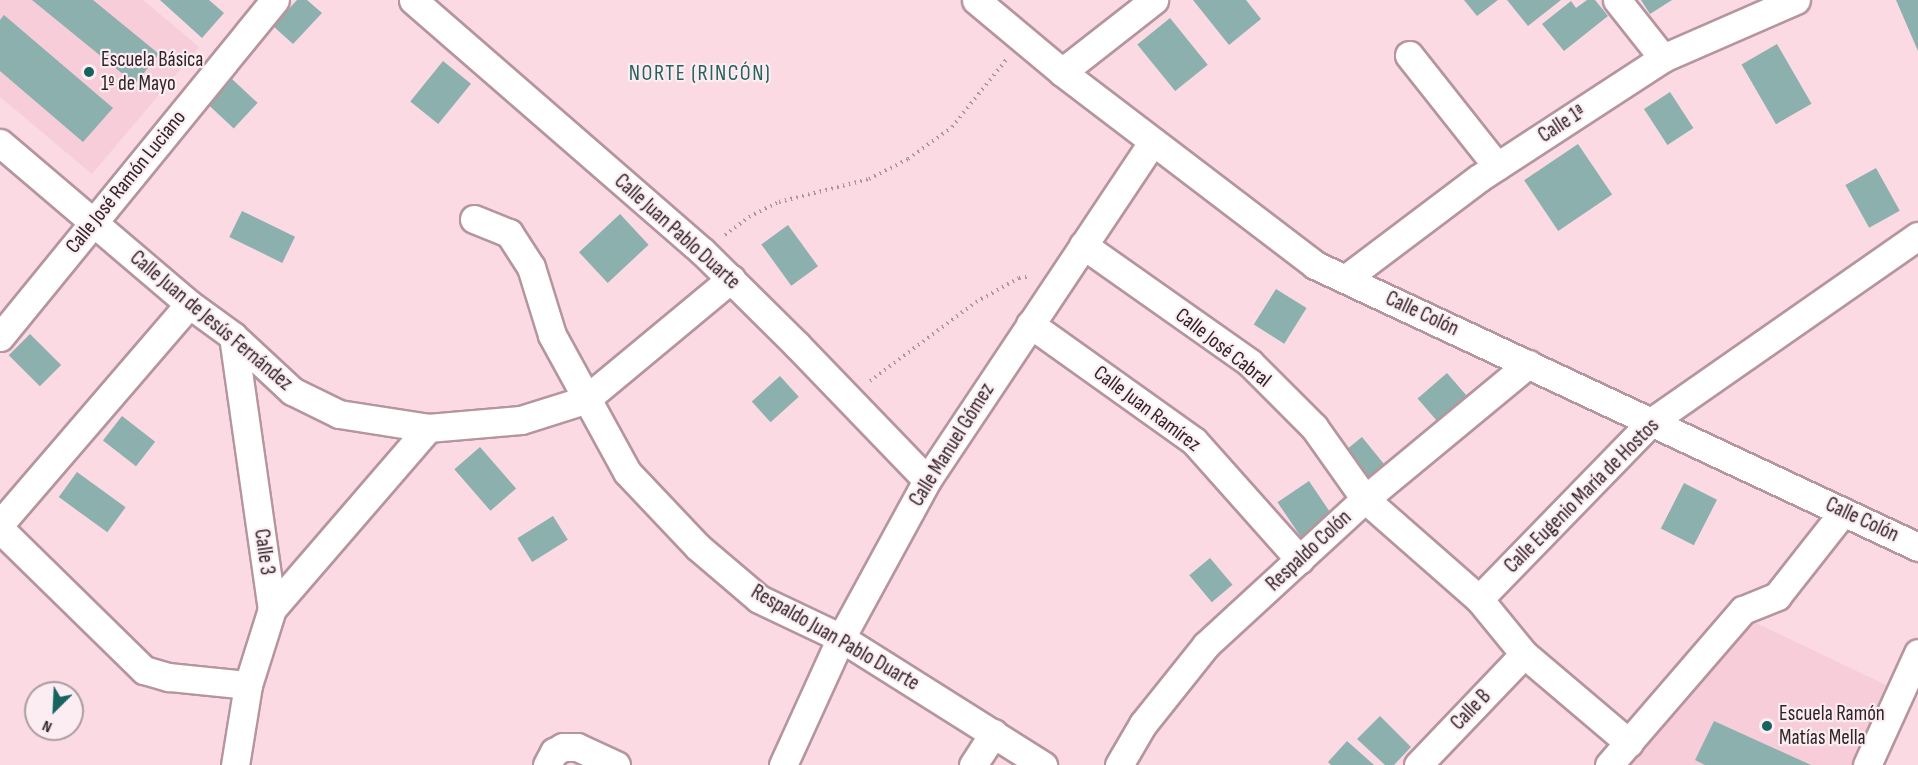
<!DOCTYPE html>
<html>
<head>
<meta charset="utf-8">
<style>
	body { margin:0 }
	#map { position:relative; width:1918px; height:765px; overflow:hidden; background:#fbdae3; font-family:"Sofia Sans Condensed",sans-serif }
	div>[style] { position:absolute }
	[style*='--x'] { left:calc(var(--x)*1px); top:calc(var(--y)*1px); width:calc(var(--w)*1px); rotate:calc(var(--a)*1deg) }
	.built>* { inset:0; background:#f6cdd8 }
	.building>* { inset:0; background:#8cb0ad; transform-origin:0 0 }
	.path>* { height:4px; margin-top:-2px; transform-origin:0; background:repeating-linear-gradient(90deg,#ad949b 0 1.5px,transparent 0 6px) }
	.roads { filter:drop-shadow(2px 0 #b5959f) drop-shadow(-2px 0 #b5959f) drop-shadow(0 2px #b5959f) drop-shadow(0 -2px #b5959f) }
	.minor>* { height:27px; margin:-13.5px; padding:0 13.5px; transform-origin:13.5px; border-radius:13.5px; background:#fff }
	.dots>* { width:16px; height:16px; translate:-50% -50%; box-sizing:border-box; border:3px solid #fbedf1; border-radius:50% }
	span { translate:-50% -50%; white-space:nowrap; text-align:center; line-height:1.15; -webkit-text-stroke:4.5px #fbedf1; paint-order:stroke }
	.poi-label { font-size:21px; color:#302428 }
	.left { translate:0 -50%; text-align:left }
	.street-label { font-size:21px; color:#302428 }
	.neighbourhood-label { font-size:22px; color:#27615d; letter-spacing:1.5px }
	.north { position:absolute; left:24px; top:681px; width:60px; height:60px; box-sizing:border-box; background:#fbedf1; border:2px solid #aa9da1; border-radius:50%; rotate:204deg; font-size:16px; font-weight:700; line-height:24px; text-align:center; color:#302428 }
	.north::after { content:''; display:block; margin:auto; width:21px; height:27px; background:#166460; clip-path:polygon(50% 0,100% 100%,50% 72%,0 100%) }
</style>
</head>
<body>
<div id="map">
	<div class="built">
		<div style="clip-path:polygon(0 0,143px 0,199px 47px,92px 174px,0 97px)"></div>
		<div style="clip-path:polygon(1754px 622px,1888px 686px,1852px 765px,1630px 765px)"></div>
	</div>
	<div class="building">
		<div style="clip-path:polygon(32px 0,93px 0,159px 54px,135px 84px)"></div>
		<div style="clip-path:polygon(160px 0,209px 0,224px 13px,202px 38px)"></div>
		<div style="clip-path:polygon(297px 0,307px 0,322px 13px,293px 44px,273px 26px)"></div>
		<div style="clip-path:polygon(1193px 0,1246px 0,1261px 19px,1229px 45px)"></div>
		<div style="clip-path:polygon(1464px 0,1498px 0,1477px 16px)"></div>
		<div style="clip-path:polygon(1507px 0,1561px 0,1528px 26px)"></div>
		<div style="clip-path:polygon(1587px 0,1595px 0,1608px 16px,1564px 51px,1542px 24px,1571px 1px,1576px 8px)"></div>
		<div style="clip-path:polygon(1641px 0,1672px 0,1650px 14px)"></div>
		<div style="clip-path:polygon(1896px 0,1918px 0,1918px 51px)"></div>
		<div style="clip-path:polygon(4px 15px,113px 108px,83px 142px,0 71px,0 20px)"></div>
		<div style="left:1170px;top:18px;width:60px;height:42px;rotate:51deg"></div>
		<div style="left:1777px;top:44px;width:69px;height:41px;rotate:60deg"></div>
		<div style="left:443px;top:61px;width:36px;height:52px;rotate:39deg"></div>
		<div style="left:232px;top:79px;width:35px;height:35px;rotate:43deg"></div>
		<div style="left:1670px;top:92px;width:43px;height:31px;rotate:57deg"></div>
		<div style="left:1578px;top:144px;width:61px;height:65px;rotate:56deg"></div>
		<div style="left:1876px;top:168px;width:49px;height:35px;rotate:61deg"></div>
		<div style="left:242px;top:211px;width:59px;height:29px;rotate:26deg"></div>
		<div style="left:620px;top:214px;width:42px;height:56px;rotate:47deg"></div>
		<div style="left:788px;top:225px;width:51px;height:33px;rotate:54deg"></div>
		<div style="left:1276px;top:289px;width:36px;height:42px;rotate:32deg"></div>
		<div style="left:30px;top:334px;width:44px;height:30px;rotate:45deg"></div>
		<div style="left:1447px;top:373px;width:35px;height:39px;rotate:49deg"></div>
		<div style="left:780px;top:376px;width:28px;height:38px;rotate:48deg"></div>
		<div style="left:122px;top:416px;width:42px;height:31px;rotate:38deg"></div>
		<div style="left:1362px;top:437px;width:41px;height:32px;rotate:51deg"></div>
		<div style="left:480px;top:447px;width:55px;height:34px;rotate:49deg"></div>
		<div style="left:77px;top:472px;width:60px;height:31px;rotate:36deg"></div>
		<div style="left:1309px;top:481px;width:42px;height:38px;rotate:56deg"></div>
		<div style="left:1684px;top:483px;width:37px;height:51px;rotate:27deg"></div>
		<div style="left:553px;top:516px;width:28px;height:42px;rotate:58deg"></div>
		<div style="left:1210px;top:558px;width:35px;height:27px;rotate:50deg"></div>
		<div style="clip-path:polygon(1380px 716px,1411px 747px,1394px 765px,1385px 765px,1357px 739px)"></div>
		<div style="clip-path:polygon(1714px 721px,1811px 765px,1705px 765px,1695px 760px)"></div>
		<div style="clip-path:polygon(1347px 741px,1374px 765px,1331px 765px,1328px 762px)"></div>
	</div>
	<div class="path">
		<div style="--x:725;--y:235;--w:30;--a:-37"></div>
		<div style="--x:749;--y:217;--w:34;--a:-27"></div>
		<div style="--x:779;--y:202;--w:93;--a:-14.3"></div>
		<div style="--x:869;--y:179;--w:44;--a:-27.1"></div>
		<div style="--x:908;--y:159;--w:54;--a:-36"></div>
		<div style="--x:952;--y:127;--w:86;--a:-51.1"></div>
		<div style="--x:870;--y:381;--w:132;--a:-36.7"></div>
		<div style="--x:976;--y:302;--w:49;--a:-29.2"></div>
		<div style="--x:1019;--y:278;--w:12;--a:-9"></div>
	</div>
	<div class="roads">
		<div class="minor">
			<div style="--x:413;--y:0;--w:384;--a:41"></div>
			<div style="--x:703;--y:252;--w:132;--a:44.7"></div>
			<div style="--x:797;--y:345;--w:187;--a:46.1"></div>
			<div style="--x:976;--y:0;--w:112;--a:39.9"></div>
			<div style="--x:1062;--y:72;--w:318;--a:37.3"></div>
			<div style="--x:1315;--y:265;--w:666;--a:25.06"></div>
			<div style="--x:1617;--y:0;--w:74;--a:51.6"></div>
			<div style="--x:1409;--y:55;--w:142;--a:51.6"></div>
			<div style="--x:1062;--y:72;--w:117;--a:-38"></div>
			<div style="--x:0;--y:143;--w:248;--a:40.4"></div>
			<div style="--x:189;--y:304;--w:54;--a:36"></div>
			<div style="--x:233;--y:336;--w:81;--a:43"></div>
			<div style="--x:292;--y:391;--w:52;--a:26.1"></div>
			<div style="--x:339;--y:414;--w:90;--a:8.9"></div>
			<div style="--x:428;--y:428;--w:93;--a:-4.9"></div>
			<div style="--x:521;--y:420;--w:67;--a:-17.4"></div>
			<div style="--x:585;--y:400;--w:190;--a:-39.7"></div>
			<div style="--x:474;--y:219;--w:38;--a:22"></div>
			<div style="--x:509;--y:233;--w:40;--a:57.1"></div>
			<div style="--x:531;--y:267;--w:71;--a:72.8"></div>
			<div style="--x:552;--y:335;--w:156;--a:61.3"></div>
			<div style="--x:627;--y:472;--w:103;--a:46.6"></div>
			<div style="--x:698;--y:547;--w:80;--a:40.4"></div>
			<div style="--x:759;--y:599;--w:91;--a:25.4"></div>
			<div style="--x:841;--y:638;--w:239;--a:32.2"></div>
			<div style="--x:1083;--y:245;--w:204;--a:35.2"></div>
			<div style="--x:1250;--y:363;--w:91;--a:45"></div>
			<div style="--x:1314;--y:427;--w:88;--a:54.7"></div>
			<div style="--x:1365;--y:499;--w:152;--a:41.3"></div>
			<div style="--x:1345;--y:279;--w:168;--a:-37"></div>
			<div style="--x:1479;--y:178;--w:220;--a:-33.1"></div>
			<div style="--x:1663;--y:58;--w:145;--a:-23.6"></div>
			<div style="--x:1030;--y:324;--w:201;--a:35.5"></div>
			<div style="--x:1194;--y:441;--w:159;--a:48.3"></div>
			<div style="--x:233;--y:336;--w:276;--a:81.9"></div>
			<div style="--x:272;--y:609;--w:80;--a:107.5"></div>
			<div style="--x:248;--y:685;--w:81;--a:99.2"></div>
			<div style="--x:0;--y:337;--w:435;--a:-50.8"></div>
			<div style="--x:0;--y:524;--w:290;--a:-49.3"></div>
			<div style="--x:0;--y:529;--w:202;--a:44.4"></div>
			<div style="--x:144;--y:670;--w:26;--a:16"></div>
			<div style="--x:169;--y:677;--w:79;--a:5.8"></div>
			<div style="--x:272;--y:609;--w:239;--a:-49.2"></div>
			<div style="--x:1629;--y:743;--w:138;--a:-139.7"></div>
			<div style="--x:1524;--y:654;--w:71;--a:-129.3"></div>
			<div style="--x:1479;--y:599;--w:247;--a:-45.8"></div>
			<div style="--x:1651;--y:422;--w:325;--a:-34.9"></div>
			<div style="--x:547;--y:765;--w:15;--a:-62"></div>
			<div style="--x:554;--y:752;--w:10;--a:-29"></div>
			<div style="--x:563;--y:747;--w:14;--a:0"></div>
			<div style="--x:577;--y:747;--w:43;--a:24.8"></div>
			<div style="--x:783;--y:765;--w:140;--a:-65.5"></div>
			<div style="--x:841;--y:638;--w:180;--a:-61.4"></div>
			<div style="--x:927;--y:480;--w:406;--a:-56.3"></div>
			<div style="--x:973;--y:765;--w:38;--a:-57"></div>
			<div style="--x:1119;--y:765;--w:48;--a:-59.7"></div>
			<div style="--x:1143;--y:724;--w:101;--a:-51.4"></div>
			<div style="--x:1206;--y:645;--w:216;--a:-42.6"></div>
			<div style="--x:1365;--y:499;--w:212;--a:-39.6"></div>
			<div style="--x:1418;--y:765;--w:153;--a:-46.3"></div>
			<div style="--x:1609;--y:765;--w:205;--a:-49.2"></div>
			<div style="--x:1743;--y:610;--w:37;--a:-22"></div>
			<div style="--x:1777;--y:596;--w:107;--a:-51.8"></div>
			<div style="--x:1867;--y:765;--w:123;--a:-65.5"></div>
		</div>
	</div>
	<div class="dots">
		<div style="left:89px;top:72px;background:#166460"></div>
		<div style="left:1767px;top:726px;background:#166460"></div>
	</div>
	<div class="poi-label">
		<span class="left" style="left:101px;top:72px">Escuela Básica<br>1º de Mayo</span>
		<span class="left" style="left:1779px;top:726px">Escuela Ramón<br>Matías Mella</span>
	</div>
	<div class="street-label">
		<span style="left:1562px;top:124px;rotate:-33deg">Calle 1ª</span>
		<span style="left:126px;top:182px;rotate:-51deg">Calle José Ramón Luciano</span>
		<span style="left:677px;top:232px;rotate:42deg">Calle Juan Pablo Duarte</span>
		<span style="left:1422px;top:314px;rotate:25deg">Calle Colón</span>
		<span style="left:211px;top:321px;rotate:40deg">Calle Juan de Jesús Fernández</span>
		<span style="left:1223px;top:348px;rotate:38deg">Calle José Cabral</span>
		<span style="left:1147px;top:409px;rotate:37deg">Calle Juan Ramírez</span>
		<span style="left:952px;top:445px;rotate:-58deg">Calle Manuel Gómez</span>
		<span style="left:1582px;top:496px;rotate:-45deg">Calle Eugenio María de Hostos</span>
		<span style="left:1862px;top:520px;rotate:25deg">Calle Colón</span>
		<span style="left:1309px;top:551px;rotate:-43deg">Respaldo Colón</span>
		<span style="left:264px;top:552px;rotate:82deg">Calle 3</span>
		<span style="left:835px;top:638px;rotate:30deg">Respaldo Juan Pablo Duarte</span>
		<span style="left:1471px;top:710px;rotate:-46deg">Calle B</span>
	</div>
	<div class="neighbourhood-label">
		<span style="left:700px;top:74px">NORTE (RINCÓN)</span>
	</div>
	<div class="north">N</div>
</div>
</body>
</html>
